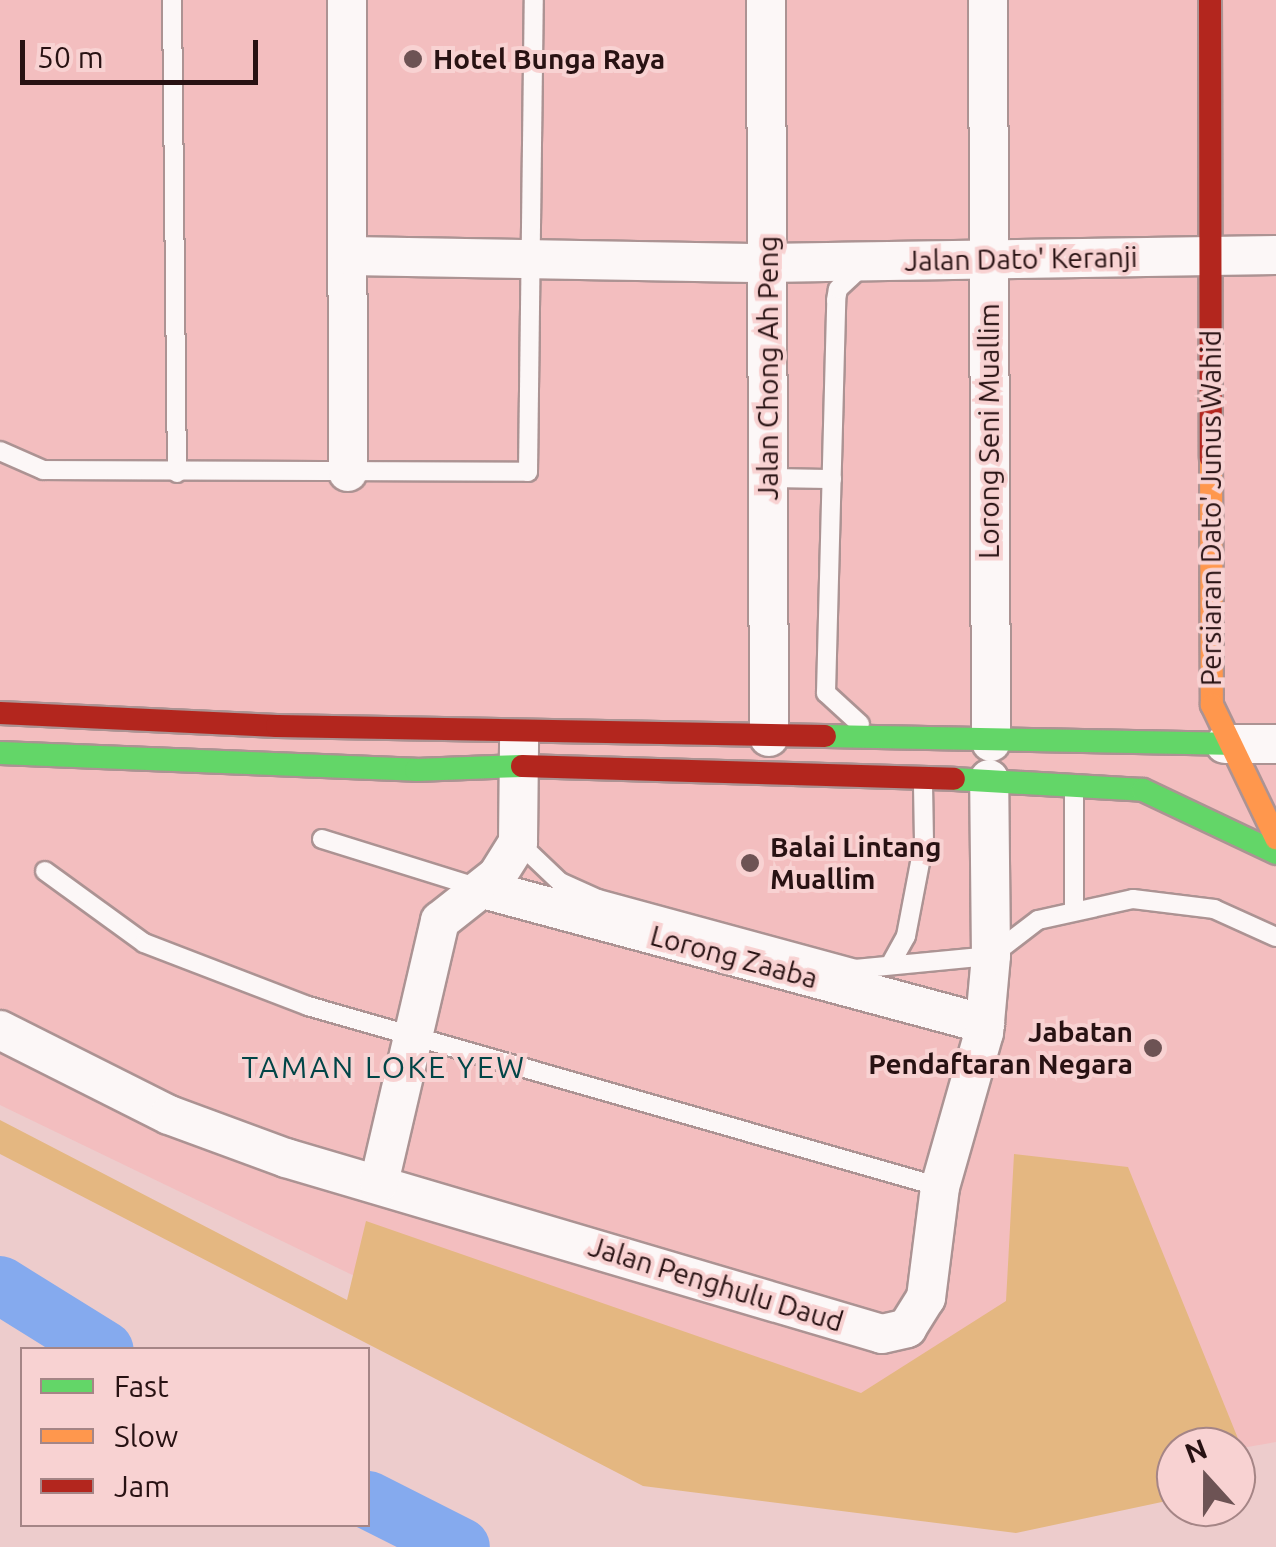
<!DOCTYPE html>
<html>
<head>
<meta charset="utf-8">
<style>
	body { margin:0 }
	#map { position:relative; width:1276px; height:1547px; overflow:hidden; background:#edcccc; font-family:Ubuntu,sans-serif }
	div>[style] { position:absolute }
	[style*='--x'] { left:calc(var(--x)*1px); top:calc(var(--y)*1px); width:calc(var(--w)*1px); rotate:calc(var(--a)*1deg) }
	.built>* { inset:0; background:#f3bebf }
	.green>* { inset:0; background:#e4b781 }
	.river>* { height:58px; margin:-29px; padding:0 29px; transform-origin:29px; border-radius:29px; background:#85aaee }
	.roads { filter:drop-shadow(2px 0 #ac9393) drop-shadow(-2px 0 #ac9393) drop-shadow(0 2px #ac9393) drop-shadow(0 -2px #ac9393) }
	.lane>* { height:18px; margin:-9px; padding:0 9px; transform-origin:9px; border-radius:9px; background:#fcf7f7 }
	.street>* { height:38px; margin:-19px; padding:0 19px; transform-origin:19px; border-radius:19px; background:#fcf7f7 }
	.fast>* { height:22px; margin:-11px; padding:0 11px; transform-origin:11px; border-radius:11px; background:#63d668 }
	.slow>* { height:22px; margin:-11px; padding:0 11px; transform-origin:11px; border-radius:11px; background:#ff974d }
	.jam>* { height:22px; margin:-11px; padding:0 11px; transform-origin:11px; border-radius:11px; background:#b3261e }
	.dots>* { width:28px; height:28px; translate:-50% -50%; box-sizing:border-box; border:5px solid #f8d2d2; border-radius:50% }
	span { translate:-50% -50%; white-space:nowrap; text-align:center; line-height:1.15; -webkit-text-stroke:8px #f8d2d2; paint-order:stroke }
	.poi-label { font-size:28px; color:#281213; font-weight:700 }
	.left { translate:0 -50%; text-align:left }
	.right { translate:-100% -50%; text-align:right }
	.street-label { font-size:28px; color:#281213 }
	.neighbourhood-label { font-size:30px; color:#014547; letter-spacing:2.5px }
	.legend { position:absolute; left:20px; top:1347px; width:350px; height:180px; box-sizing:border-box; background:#f8d2d2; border:2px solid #a58586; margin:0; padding:12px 18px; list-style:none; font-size:30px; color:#281213 }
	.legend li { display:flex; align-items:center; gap:20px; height:50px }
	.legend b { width:50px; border:2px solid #a58586 }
	.north { position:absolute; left:1156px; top:1427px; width:100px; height:100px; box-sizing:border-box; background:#f8d2d2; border:2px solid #a58586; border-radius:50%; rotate:339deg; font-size:28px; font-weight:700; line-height:40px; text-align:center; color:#281213 }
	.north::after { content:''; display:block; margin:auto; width:35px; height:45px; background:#6d5354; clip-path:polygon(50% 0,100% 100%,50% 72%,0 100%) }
	.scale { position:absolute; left:20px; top:40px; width:238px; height:45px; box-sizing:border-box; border:5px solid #281213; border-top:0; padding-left:12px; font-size:30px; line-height:35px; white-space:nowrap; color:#281213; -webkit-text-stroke:8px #f8d2d2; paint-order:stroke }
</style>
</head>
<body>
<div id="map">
	<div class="built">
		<div style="clip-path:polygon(0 0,1276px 0,1276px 1442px,1236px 1449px,1176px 1447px,628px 1408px,0 1105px)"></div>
	</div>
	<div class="green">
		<div style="clip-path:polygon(0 1120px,347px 1300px,366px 1221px,861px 1393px,1006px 1301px,1014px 1154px,1128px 1167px,1256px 1483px,1236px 1487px,1236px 1447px,1176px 1447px,1176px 1499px,1016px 1533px,643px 1486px,0 1154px)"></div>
	</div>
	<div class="river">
		<div style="--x:0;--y:1285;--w:123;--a:31.8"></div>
		<div style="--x:368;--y:1500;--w:104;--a:26.8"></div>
	</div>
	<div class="roads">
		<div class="lane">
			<div style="--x:172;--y:0;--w:473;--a:89.4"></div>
			<div style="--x:0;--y:451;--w:47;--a:23.8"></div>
			<div style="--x:43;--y:470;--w:485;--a:0.2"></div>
			<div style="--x:528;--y:472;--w:472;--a:-89.3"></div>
			<div style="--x:768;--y:478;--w:64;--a:0.9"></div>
			<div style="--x:860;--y:724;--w:46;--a:-137.6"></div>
			<div style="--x:826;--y:693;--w:393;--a:-88.5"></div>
			<div style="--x:836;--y:300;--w:11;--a:-80"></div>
			<div style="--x:838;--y:289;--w:33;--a:-43"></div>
			<div style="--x:1074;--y:786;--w:124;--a:90"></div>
			<div style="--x:322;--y:839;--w:169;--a:17.3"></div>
			<div style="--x:518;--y:842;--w:58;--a:43.6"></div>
			<div style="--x:560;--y:882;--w:42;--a:24.1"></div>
			<div style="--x:598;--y:899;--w:266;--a:15.2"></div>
			<div style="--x:855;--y:969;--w:137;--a:-5.5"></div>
			<div style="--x:991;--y:956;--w:59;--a:-37.5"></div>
			<div style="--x:1038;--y:920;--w:97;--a:-12.5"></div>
			<div style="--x:1133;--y:899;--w:82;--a:7"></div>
			<div style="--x:1214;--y:909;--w:68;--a:24.3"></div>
			<div style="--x:45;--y:871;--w:122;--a:36"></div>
			<div style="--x:144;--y:943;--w:176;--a:21"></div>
			<div style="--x:308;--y:1006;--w:657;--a:15.98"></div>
			<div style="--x:890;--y:965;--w:33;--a:-61"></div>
			<div style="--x:906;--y:936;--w:96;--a:-79.2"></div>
			<div style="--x:924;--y:842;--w:60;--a:-91"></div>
		</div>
		<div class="street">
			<div style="--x:347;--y:0;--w:472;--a:89.9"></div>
			<div style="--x:766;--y:0;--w:737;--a:89.77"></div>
			<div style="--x:988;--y:0;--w:742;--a:89.77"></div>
			<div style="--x:350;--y:256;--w:417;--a:1"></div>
			<div style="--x:767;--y:263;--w:509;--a:-0.9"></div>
			<div style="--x:1225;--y:744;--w:51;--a:0"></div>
			<div style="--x:483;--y:889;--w:520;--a:15.05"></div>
			<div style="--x:0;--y:1030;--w:189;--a:26.7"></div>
			<div style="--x:169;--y:1115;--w:125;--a:20.2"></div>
			<div style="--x:286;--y:1158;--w:621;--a:16.45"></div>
			<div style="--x:882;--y:1334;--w:26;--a:-13"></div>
			<div style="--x:907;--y:1328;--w:36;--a:-58"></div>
			<div style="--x:926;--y:1298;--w:112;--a:-82.8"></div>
			<div style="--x:940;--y:1187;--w:160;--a:-74.1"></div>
			<div style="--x:984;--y:1033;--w:77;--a:-84.8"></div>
			<div style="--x:991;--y:956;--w:177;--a:-90.6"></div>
			<div style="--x:379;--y:1183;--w:269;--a:-76.9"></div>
			<div style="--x:440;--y:921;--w:73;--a:-38.3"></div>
			<div style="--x:497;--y:876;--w:40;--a:-58"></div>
			<div style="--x:518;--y:842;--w:100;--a:-89.4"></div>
		</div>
		<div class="fast">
			<div style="--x:825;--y:736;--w:400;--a:1.1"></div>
			<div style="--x:0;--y:753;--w:416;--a:2.3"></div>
			<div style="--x:416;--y:770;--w:106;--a:-2.2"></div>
			<div style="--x:954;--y:779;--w:189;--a:3.3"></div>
			<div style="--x:1143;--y:790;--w:147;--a:25.3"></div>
		</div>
		<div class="slow">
			<div style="--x:1211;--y:458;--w:247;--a:89.8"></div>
			<div style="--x:1212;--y:705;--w:148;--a:64.3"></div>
		</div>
		<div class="jam">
			<div style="--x:1210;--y:0;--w:458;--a:89.9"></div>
			<div style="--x:0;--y:713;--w:277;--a:2.7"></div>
			<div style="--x:277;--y:726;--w:548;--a:1.05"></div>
			<div style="--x:522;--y:766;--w:432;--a:1.7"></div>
		</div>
	</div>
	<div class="dots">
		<div style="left:413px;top:59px;background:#6d5354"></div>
		<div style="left:750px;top:863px;background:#6d5354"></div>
		<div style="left:1153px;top:1048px;background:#6d5354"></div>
	</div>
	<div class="poi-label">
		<span class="left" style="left:433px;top:59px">Hotel Bunga Raya</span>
		<span class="left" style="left:770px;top:863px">Balai Lintang<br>Muallim</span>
		<span class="right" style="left:1133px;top:1048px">Jabatan<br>Pendaftaran Negara</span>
	</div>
	<div class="street-label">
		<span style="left:1021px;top:259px;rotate:-1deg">Jalan Dato' Keranji</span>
		<span style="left:768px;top:368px;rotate:-90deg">Jalan Chong Ah Peng</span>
		<span style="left:989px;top:431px;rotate:-90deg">Lorong Seni Muallim</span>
		<span style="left:1211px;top:508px;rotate:-90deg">Persiaran Dato' Junus Wahid</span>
		<span style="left:734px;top:957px;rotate:15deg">Lorong Zaaba</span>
		<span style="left:716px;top:1284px;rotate:17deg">Jalan Penghulu Daud</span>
	</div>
	<div class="neighbourhood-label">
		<span style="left:384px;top:1067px">TAMAN LOKE YEW</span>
	</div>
	<ul class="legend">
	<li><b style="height:12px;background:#63d668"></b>Fast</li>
	<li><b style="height:12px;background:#ff974d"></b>Slow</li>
	<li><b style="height:12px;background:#b3261e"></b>Jam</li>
	</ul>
	<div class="north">N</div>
	<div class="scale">50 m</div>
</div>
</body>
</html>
